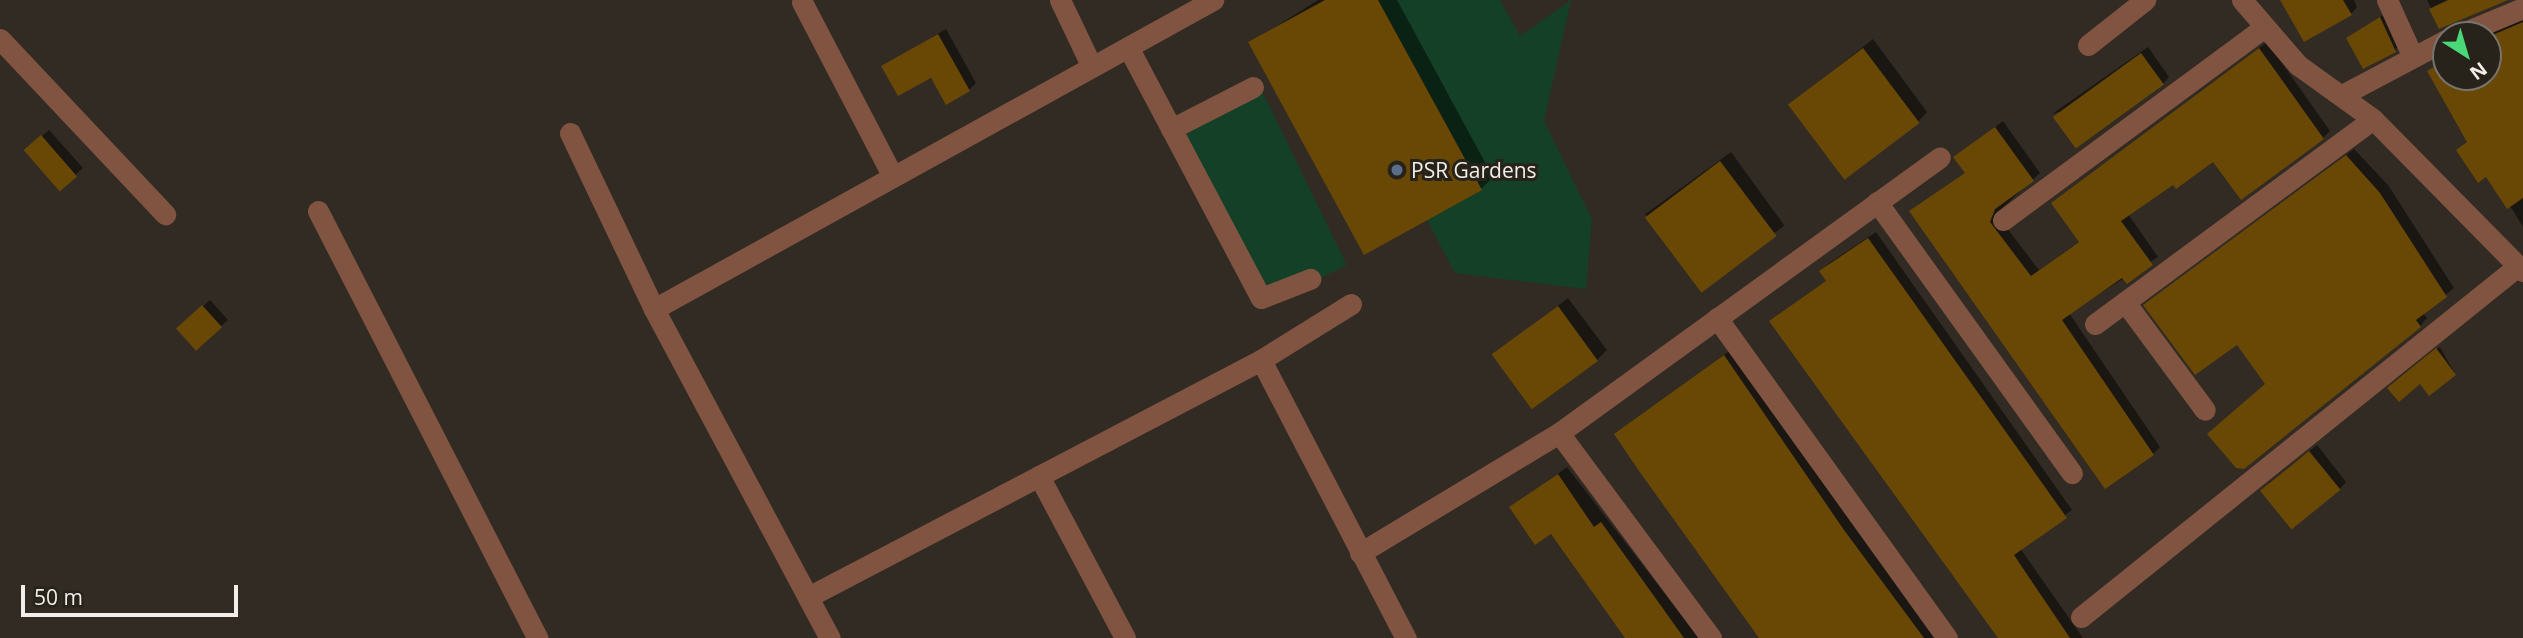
<!DOCTYPE html>
<html>
<head>
<meta charset="utf-8">
<style>
	body { margin:0 }
	#map { position:relative; width:2523px; height:638px; overflow:hidden; background:#312b24; font-family:"Open Sans",sans-serif }
	div>[style] { position:absolute }
	[style*='--x'] { left:calc(var(--x)*1px); top:calc(var(--y)*1px); width:calc(var(--w)*1px); rotate:calc(var(--a)*1deg) }
	.green>* { inset:0; background:#144027; transform-origin:0 0 }
	.shadow>* { inset:0; background:#0007; transform-origin:0 0 }
	.building>* { inset:0; background:#694805; transform-origin:0 0 }
	.minor>* { height:21px; margin:-10.5px; padding:0 10.5px; transform-origin:10.5px; border-radius:10.5px; background:#805440 }
	.dots>* { width:19px; height:19px; translate:-50% -50%; box-sizing:border-box; border:4px solid #27221a; border-radius:50% }
	span { translate:-50% -50%; white-space:nowrap; text-align:center; line-height:1.15; -webkit-text-stroke:6px #27221a; paint-order:stroke }
	.poi-label { font-size:21px; color:#f2eee9 }
	.left { translate:0 -50%; text-align:left }
	.north { position:absolute; left:2432px; top:21px; width:70px; height:70px; box-sizing:border-box; background:#27221a; border:2px solid #78746d; border-radius:50%; rotate:143deg; font-size:19px; font-weight:700; line-height:28px; text-align:center; color:#f2eee9 }
	.north::after { content:''; display:block; margin:auto; width:24px; height:32px; background:#4ad777; clip-path:polygon(50% 0,100% 100%,50% 72%,0 100%) }
	.scale { position:absolute; left:21px; top:585px; width:217px; height:32px; box-sizing:border-box; border:4px solid #f2eee9; border-top:0; padding-left:9px; font-size:21px; line-height:24px; white-space:nowrap; color:#f2eee9; -webkit-text-stroke:5px #27221a; paint-order:stroke }
</style>
</head>
<body>
<div id="map">
	<div class="green">
		<div style="clip-path:polygon(1378px 0,1500px 0,1520px 36px,1571px 0,1544px 121px,1592px 219px,1586px 289px,1455px 273px,1427px 220px,1482px 190px)"></div>
		<div style="left:1261px;top:89px;width:196px;height:100px;rotate:64deg"></div>
	</div>
	<div class="shadow">
		<div style="clip-path:polygon(1318px 0,1397px 0,1493px 177px,1481px 189px,1250px 43px)"></div>
		<div style="clip-path:polygon(2285px 0,2354px 0,2357px 7px,2351px 14px)"></div>
		<div style="clip-path:polygon(2427px 0,2504px 0,2440px 27px)"></div>
		<div style="clip-path:polygon(2388px 12px,2402px 43px,2395px 50px,2348px 38px)"></div>
		<div style="clip-path:polygon(2523px 19px,2523px 227px,2429px 72px,2446px 57px,2446px 77px,2488px 77px,2488px 35px,2482px 35px)"></div>
		<div style="clip-path:polygon(946px 29px,976px 83px,969px 90px,883px 66px)"></div>
		<div style="clip-path:polygon(1873px 39px,1927px 112px,1918px 122px,1790px 104px)"></div>
		<div style="clip-path:polygon(2267px 42px,2330px 131px,2323px 138px,2214px 160px,2174px 182px,2128px 214px,2158px 257px,2069px 313px,2160px 447px,2153px 454px,1912px 212px,1967px 172px,1956px 157px,2003px 121px,2040px 173px,1996px 214px,2039px 270px,2080px 241px,2061px 196px)"></div>
		<div style="clip-path:polygon(2148px 47px,2169px 77px,2163px 84px,2052px 114px)"></div>
		<div style="clip-path:polygon(49px 130px,83px 168px,60px 189px,33px 144px)"></div>
		<div style="clip-path:polygon(2354px 149px,2388px 185px,2454px 288px,2423px 313px,2427px 318px,2420px 326px,2267px 384px,2238px 342px,2146px 305px)"></div>
		<div style="left:1731px;top:152px;width:91px;height:106px;rotate:54deg"></div>
		<div style="clip-path:polygon(1876px 232px,2072px 510px,2020px 548px,2083px 638px,1999px 638px,1771px 321px,1828px 280px,1822px 271px,1828px 264px)"></div>
		<div style="clip-path:polygon(1568px 298px,1607px 350px,1597px 360px,1495px 354px)"></div>
		<div style="clip-path:polygon(210px 300px,228px 320px,221px 326px,178px 329px)"></div>
		<div style="clip-path:polygon(2440px 347px,2455px 374px,2393px 385px)"></div>
		<div style="clip-path:polygon(1732px 349px,1936px 638px,1761px 638px,1616px 434px)"></div>
		<div style="clip-path:polygon(2317px 445px,2346px 482px,2340px 489px,2269px 483px)"></div>
		<div style="clip-path:polygon(1567px 467px,1699px 638px,1627px 638px,1551px 532px,1511px 508px)"></div>
	</div>
	<div class="building">
		<div style="clip-path:polygon(1325px 0,1378px 0,1482px 190px,1364px 255px,1248px 42px)"></div>
		<div style="clip-path:polygon(2280px 0,2343px 0,2352px 15px,2304px 42px)"></div>
		<div style="clip-path:polygon(2448px 0,2508px 0,2439px 29px,2429px 9px)"></div>
		<div style="clip-path:polygon(2380px 17px,2396px 52px,2363px 69px,2346px 38px)"></div>
		<div style="clip-path:polygon(2523px 22px,2523px 198px,2507px 209px,2486px 177px,2478px 183px,2456px 150px,2467px 142px,2427px 71px,2446px 60px,2446px 77px,2488px 77px,2488px 37px)"></div>
		<div style="clip-path:polygon(938px 34px,970px 91px,946px 105px,931px 78px,898px 96px,881px 66px)"></div>
		<div style="left:1863px;top:48px;width:94px;height:94px;rotate:53deg"></div>
		<div style="clip-path:polygon(2259px 48px,2324px 139px,2241px 200px,2213px 162px,2176px 189px,2173px 185px,2121px 221px,2153px 265px,2127px 284px,2122px 278px,2062px 320px,2154px 455px,2105px 489px,1909px 211px,1965px 173px,1953px 157px,1995px 127px,2034px 181px,1995px 209px,1990px 222px,2031px 276px,2079px 242px,2051px 203px)"></div>
		<div style="left:2141px;top:53px;width:39px;height:109px;rotate:54deg"></div>
		<div style="left:41px;top:135px;width:55px;height:23px;rotate:49deg"></div>
		<div style="clip-path:polygon(2346px 155px,2380px 193px,2447px 297px,2416px 320px,2421px 327px,2244px 469px,2236px 468px,2207px 434px,2265px 384px,2237px 345px,2195px 375px,2143px 305px)"></div>
		<div style="left:1720px;top:161px;width:94px;height:94px;rotate:53deg"></div>
		<div style="clip-path:polygon(1868px 238px,2067px 518px,2014px 555px,2070px 638px,1998px 638px,1769px 321px,1826px 281px,1819px 271px)"></div>
		<div style="left:202px;top:305px;width:30px;height:35px;rotate:48deg"></div>
		<div style="left:1558px;top:306px;width:68px;height:82px;rotate:54deg"></div>
		<div style="clip-path:polygon(2436px 348px,2456px 375px,2429px 396px,2420px 384px,2399px 402px,2387px 388px)"></div>
		<div style="clip-path:polygon(1724px 355px,1844px 530px,1924px 638px,1759px 638px,1639px 471px,1614px 434px)"></div>
		<div style="left:2309px;top:451px;width:50px;height:63px;rotate:51deg"></div>
		<div style="clip-path:polygon(1558px 474px,1594px 527px,1601px 522px,1684px 638px,1625px 638px,1551px 534px,1535px 545px,1509px 507px)"></div>
	</div>
	<div class="minor">
		<div style="--x:1060;--y:0;--w:74;--a:64.5"></div>
		<div style="--x:2242;--y:0;--w:86;--a:49.3"></div>
		<div style="--x:2298;--y:65;--w:92;--a:35.8"></div>
		<div style="--x:2373;--y:119;--w:214;--a:45.4"></div>
		<div style="--x:2387;--y:0;--w:60;--a:65.6"></div>
		<div style="--x:802;--y:2;--w:195;--a:62.5"></div>
		<div style="--x:2458;--y:35;--w:70;--a:-22.6"></div>
		<div style="--x:0;--y:39;--w:241;--a:46.7"></div>
		<div style="--x:2088;--y:45;--w:73;--a:-38.3"></div>
		<div style="--x:1128;--y:47;--w:284;--a:62.1"></div>
		<div style="--x:1261;--y:298;--w:53;--a:-21.2"></div>
		<div style="--x:2342;--y:95;--w:118;--a:-27.9"></div>
		<div style="--x:1171;--y:129;--w:92;--a:-27.1"></div>
		<div style="--x:570;--y:133;--w:195;--a:64.5"></div>
		<div style="--x:654;--y:309;--w:373;--a:61.9"></div>
		<div style="--x:1877;--y:202;--w:334;--a:54.3"></div>
		<div style="--x:318;--y:211;--w:480;--a:62.8"></div>
		<div style="--x:2003;--y:220;--w:322;--a:-36.4"></div>
		<div style="--x:2125;--y:302;--w:134;--a:53.5"></div>
		<div style="--x:654;--y:309;--w:639;--a:-28.93"></div>
		<div style="--x:1717;--y:318;--w:394;--a:54.3"></div>
		<div style="--x:2095;--y:324;--w:345;--a:-36.4"></div>
		<div style="--x:1261;--y:360;--w:314;--a:62.5"></div>
		<div style="--x:1559;--y:433;--w:255;--a:53.4"></div>
		<div style="--x:1039;--y:476;--w:183;--a:62"></div>
		<div style="--x:1360;--y:553;--w:232;--a:-31.1"></div>
		<div style="--x:1559;--y:433;--w:470;--a:-35.9"></div>
		<div style="--x:808;--y:597;--w:511;--a:-27.62"></div>
		<div style="--x:1261;--y:360;--w:106;--a:-31.9"></div>
		<div style="--x:2081;--y:617;--w:561;--a:-38.77"></div>
	</div>
	<div class="dots">
		<div style="left:1397px;top:170px;background:#5c6f8a"></div>
	</div>
	<div class="poi-label">
		<span class="left" style="left:1411px;top:170px">PSR Gardens</span>
	</div>
	<div class="north">N</div>
	<div class="scale">50 m</div>
</div>
</body>
</html>
